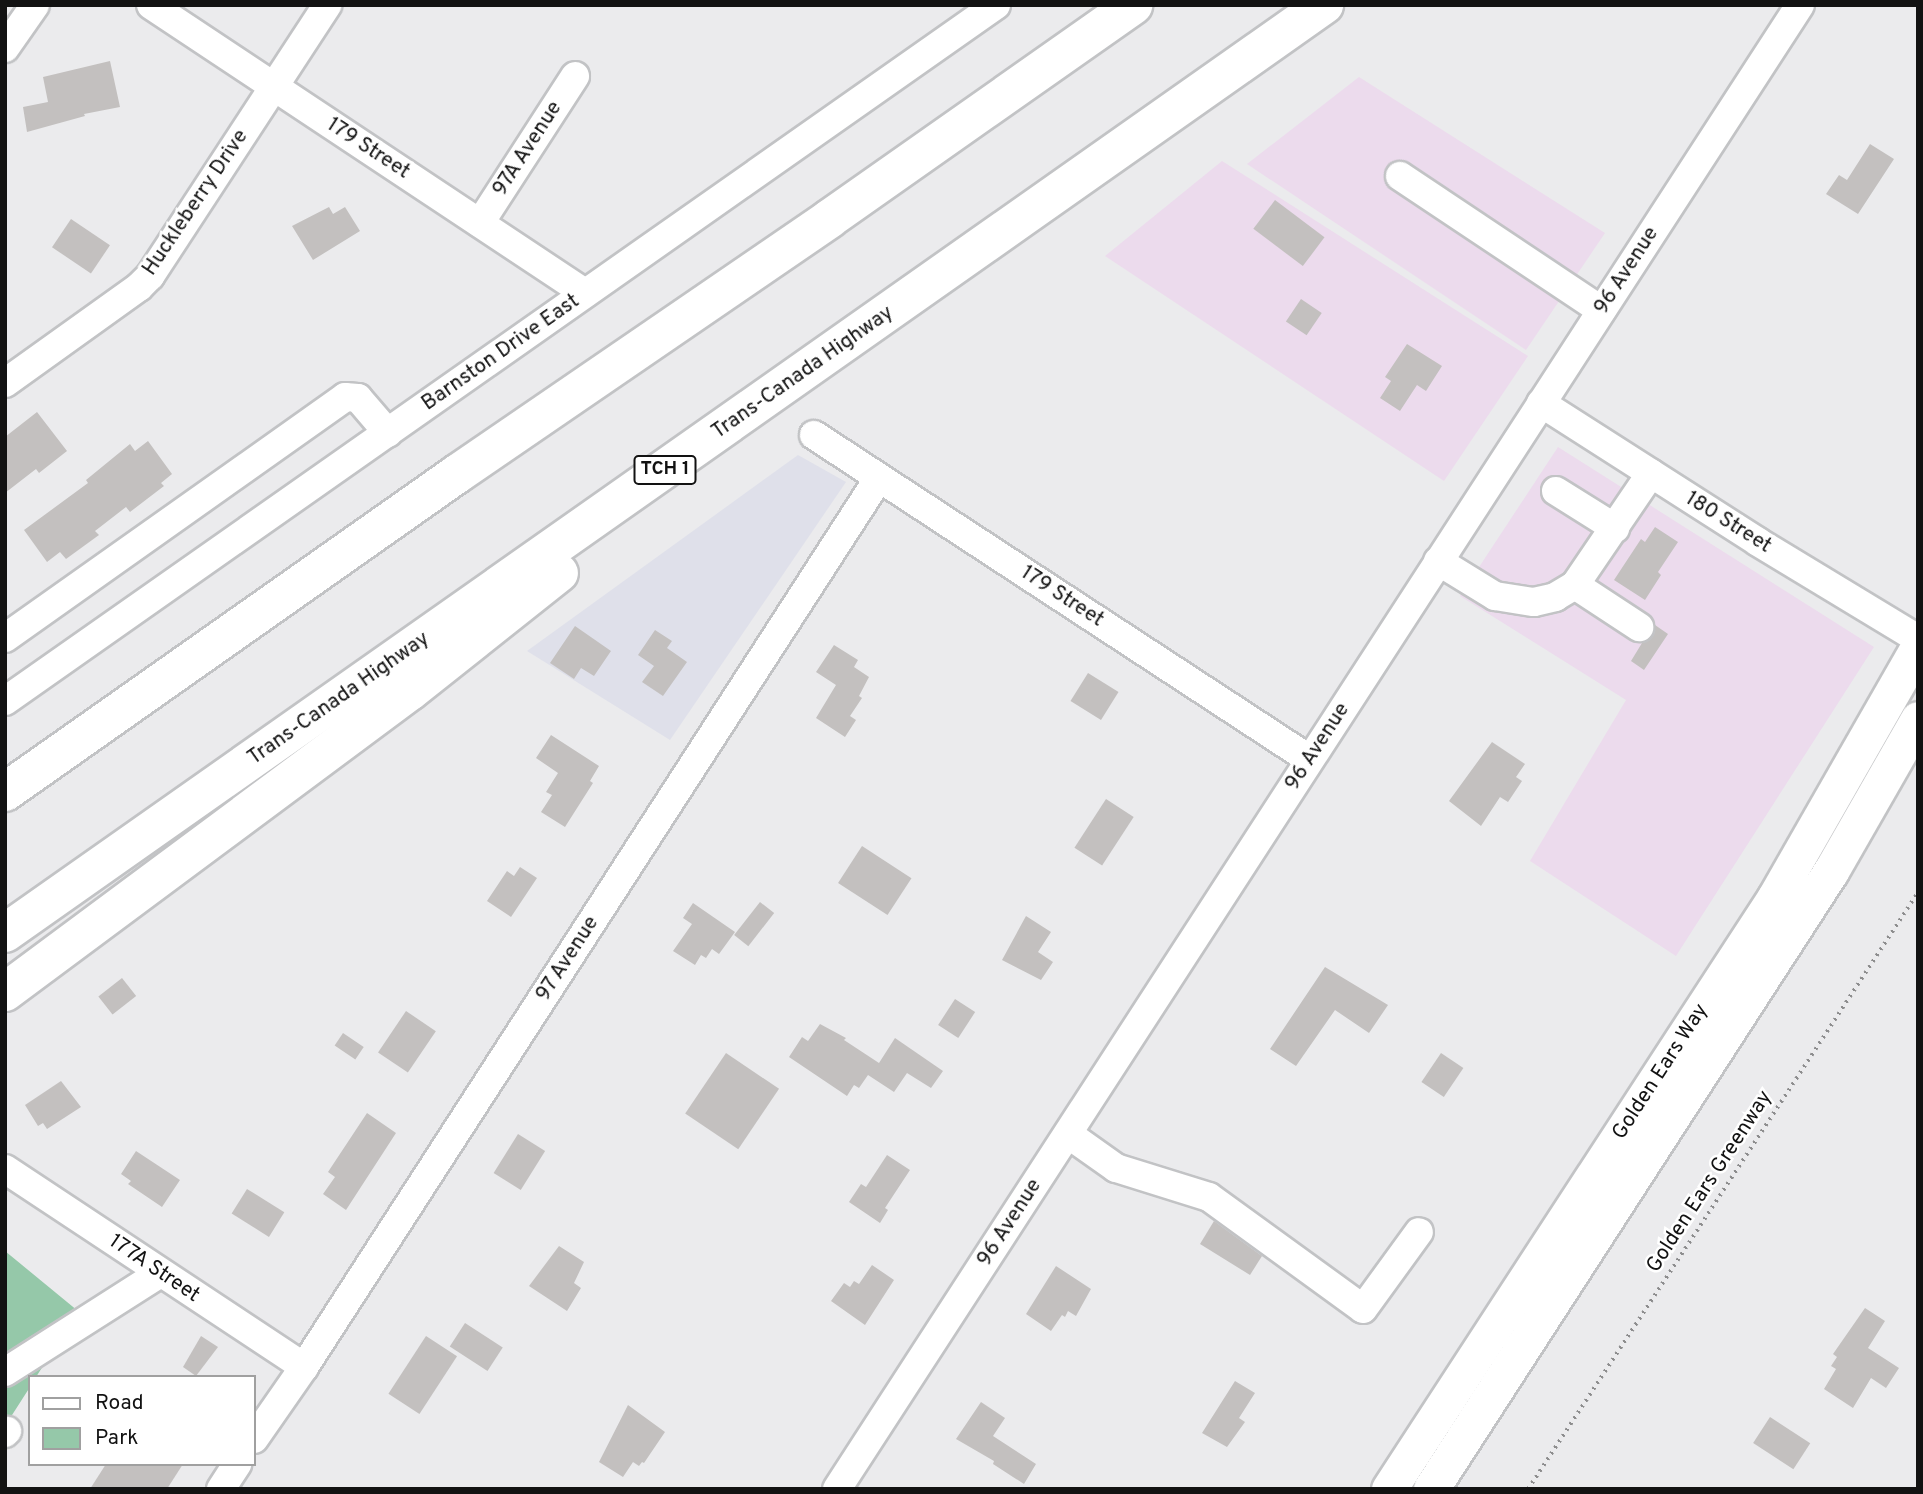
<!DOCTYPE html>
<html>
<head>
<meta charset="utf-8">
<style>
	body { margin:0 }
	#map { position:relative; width:1923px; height:1494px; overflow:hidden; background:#ebebed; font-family:Overpass,sans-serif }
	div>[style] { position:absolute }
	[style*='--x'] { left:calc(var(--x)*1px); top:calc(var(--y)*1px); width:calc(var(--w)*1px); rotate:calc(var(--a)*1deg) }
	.built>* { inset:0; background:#dfe0ea }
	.industrial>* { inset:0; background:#ecdbed }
	.green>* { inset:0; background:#95c8a9 }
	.building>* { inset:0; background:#c3c0bf; transform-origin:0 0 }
	.path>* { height:3.5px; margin-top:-1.75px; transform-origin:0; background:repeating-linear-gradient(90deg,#8d8d8e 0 2px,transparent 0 7px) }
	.roads { filter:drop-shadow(2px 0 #c2c3c5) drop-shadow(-2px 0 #c2c3c5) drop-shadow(0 2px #c2c3c5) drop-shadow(0 -2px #c2c3c5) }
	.minor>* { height:28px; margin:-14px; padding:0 14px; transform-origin:14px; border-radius:14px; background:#fff }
	.major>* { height:35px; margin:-17.5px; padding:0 17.5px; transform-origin:17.5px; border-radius:17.5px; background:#fff }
	.highway>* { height:38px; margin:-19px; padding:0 19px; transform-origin:19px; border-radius:19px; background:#fff }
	span { translate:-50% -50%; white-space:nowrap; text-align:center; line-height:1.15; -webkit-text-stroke:5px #fff; paint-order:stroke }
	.shield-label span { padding:2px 5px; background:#fff; border:2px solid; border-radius:5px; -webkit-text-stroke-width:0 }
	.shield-label { font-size:19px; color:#121212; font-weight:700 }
	.street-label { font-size:21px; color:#121212 }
	.frame { position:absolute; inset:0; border:7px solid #121212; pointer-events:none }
	.legend { position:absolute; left:28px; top:1375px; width:228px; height:91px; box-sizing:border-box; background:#fff; border:2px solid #a0a0a0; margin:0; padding:9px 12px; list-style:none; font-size:21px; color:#121212 }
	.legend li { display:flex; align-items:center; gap:14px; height:35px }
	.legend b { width:35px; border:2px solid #a0a0a0 }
</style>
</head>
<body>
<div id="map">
	<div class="built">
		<div style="clip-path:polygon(798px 455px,846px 482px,670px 740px,527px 651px)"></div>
	</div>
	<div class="industrial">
		<div style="clip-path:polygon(1359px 77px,1605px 233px,1526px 350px,1247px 164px)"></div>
		<div style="clip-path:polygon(1222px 161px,1528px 356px,1444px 481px,1105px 256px)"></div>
		<div style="clip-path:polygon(1558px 447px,1874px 647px,1676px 956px,1530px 861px,1626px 700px,1460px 596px)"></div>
	</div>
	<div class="green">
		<div style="clip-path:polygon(5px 1251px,78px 1311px,36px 1377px,30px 1377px,30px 1387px,5px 1426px)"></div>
	</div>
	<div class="building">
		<div style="clip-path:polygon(110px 61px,120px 107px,84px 114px,85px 116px,27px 132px,23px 107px,48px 102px,43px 77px)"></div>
		<div style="clip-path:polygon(1870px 144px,1894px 159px,1858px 214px,1826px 194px,1839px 175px,1847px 180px)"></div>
		<div style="left:1275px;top:200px;width:62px;height:36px;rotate:37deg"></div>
		<div style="clip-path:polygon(329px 207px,333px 214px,345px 207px,360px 231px,313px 260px,292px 226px)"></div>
		<div style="left:71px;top:219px;width:47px;height:34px;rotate:34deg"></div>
		<div style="left:1301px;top:299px;width:25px;height:27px;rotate:34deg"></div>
		<div style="clip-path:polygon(1407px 344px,1442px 366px,1426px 391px,1417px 385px,1400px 411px,1380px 398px,1391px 381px,1385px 377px)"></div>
		<div style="clip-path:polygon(37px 412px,67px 451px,39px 473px,36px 469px,5px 493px,5px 437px)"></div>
		<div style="clip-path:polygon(148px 441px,172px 474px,161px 483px,164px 486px,130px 512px,126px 507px,95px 531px,99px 535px,66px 559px,60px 552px,47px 562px,24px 530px,88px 483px,86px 480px,130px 444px,135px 451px)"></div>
		<div style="clip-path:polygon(1655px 527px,1678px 542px,1658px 572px,1661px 575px,1645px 600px,1614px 580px,1641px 539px,1645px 542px)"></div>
		<div style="clip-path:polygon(1655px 625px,1668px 634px,1644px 670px,1631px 661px,1642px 643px,1652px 637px)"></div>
		<div style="clip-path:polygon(575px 626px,611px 651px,594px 676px,581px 668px,574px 679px,550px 663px)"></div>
		<div style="clip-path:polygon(655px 630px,672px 641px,667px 648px,687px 662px,663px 696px,642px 682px,654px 666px,638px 655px)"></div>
		<div style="clip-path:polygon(834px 645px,858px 660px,854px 667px,869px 677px,859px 696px,862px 698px,850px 716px,856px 720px,845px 737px,816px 718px,836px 685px,816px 672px)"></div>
		<div style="left:1088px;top:673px;width:36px;height:33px;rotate:32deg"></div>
		<div style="clip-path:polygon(551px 735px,599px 766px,590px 781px,593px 783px,565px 827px,541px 812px,552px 795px,546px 792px,558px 773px,536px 758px)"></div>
		<div style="clip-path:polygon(1492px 742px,1525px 764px,1516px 777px,1522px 781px,1508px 802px,1500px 797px,1481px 826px,1449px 801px)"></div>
		<div style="left:1106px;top:799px;width:33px;height:58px;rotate:33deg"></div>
		<div style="left:862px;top:846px;width:59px;height:44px;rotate:33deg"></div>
		<div style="clip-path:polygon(520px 867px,537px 878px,511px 917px,487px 901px,507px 871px,514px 876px)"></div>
		<div style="left:760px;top:902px;width:18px;height:42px;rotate:38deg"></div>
		<div style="clip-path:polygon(693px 903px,735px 932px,719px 954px,712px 949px,706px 958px,701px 955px,695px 965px,673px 951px,692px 924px,683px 918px)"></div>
		<div style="clip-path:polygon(1026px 916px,1051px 932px,1038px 952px,1053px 962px,1041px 980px,1002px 960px)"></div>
		<div style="clip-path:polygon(1325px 967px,1388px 1005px,1369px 1033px,1335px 1010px,1296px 1066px,1270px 1049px)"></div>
		<div style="left:122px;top:978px;width:23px;height:30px;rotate:52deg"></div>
		<div style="left:955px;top:999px;width:24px;height:31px;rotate:33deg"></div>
		<div style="left:406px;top:1011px;width:36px;height:50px;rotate:34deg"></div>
		<div style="clip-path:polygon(820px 1024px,846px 1038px,844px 1040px,879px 1063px,895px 1038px,943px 1071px,931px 1088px,907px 1073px,894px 1092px,868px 1075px,859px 1088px,854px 1085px,847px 1096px,789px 1057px,802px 1037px,808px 1041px)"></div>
		<div style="left:343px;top:1033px;width:25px;height:15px;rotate:34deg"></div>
		<div style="left:726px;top:1053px;width:64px;height:73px;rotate:34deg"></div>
		<div style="left:1441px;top:1053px;width:27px;height:35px;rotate:34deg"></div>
		<div style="clip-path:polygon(61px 1081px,81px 1107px,47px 1129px,43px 1123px,38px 1126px,25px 1105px)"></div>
		<div style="clip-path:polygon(367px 1113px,396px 1133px,346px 1210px,323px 1194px,335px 1177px,328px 1172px)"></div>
		<div style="left:518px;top:1134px;width:32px;height:46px;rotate:32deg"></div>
		<div style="clip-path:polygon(136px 1151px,180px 1180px,162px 1207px,128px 1184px,131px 1181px,121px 1174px)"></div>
		<div style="clip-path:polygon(887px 1155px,910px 1170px,885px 1208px,888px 1210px,880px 1223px,849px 1202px,861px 1184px,866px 1187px)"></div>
		<div style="left:247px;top:1189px;width:44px;height:29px;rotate:32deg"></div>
		<div style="clip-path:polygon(1214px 1221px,1262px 1256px,1250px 1275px,1200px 1244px)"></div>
		<div style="clip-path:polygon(559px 1246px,584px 1262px,574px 1283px,581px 1288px,567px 1311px,529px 1286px)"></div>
		<div style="clip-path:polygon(872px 1265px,894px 1280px,865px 1325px,831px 1301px,844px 1283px,850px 1287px,854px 1281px,859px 1284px)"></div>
		<div style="clip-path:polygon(1056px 1266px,1091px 1289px,1076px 1316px,1068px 1311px,1065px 1317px,1062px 1315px,1051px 1331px,1026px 1314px)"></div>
		<div style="clip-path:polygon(1865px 1308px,1885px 1321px,1868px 1348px,1899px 1368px,1886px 1388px,1871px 1378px,1853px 1408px,1824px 1389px,1836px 1369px,1831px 1366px,1837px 1357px,1833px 1354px)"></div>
		<div style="left:465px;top:1323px;width:45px;height:28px;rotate:33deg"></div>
		<div style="clip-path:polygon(201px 1336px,218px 1347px,196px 1376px,183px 1367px)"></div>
		<div style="left:426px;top:1336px;width:37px;height:69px;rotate:33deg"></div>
		<div style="clip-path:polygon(1235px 1381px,1255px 1393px,1239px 1418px,1245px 1422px,1227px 1447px,1202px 1433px)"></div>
		<div style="clip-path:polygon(981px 1402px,1005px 1418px,993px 1436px,1036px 1464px,1024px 1484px,993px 1464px,994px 1461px,956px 1439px)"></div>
		<div style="clip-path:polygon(628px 1405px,665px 1432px,644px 1463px,642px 1462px,639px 1466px,633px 1462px,623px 1477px,599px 1462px)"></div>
		<div style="left:1770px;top:1417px;width:48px;height:31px;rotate:33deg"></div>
		<div style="clip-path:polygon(106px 1464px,183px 1464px,167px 1489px,90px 1489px)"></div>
	</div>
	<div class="path">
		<div style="--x:1528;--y:1489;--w:713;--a:-56.84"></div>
	</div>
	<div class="roads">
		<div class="minor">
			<div style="--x:151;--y:5;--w:521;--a:33.57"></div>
			<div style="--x:5;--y:48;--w:52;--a:-55.1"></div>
			<div style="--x:1400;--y:176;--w:242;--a:33.7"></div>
			<div style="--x:480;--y:223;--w:175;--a:-57.1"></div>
			<div style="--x:5;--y:383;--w:165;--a:-35.6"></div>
			<div style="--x:139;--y:287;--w:16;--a:-45"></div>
			<div style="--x:150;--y:276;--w:324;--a:-56.8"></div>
			<div style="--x:1541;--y:403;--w:258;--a:32.6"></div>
			<div style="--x:1758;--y:542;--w:187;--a:31.2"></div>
			<div style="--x:814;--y:435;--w:592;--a:33.21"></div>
			<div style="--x:1556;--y:491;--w:70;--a:32.1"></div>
			<div style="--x:1438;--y:561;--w:67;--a:31.6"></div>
			<div style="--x:1495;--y:596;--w:39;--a:9"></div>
			<div style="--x:1534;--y:602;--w:22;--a:-13"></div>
			<div style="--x:1555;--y:597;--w:23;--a:-31"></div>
			<div style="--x:1575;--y:585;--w:135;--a:-55.8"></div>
			<div style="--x:1575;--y:585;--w:77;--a:33.3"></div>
			<div style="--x:5;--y:638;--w:417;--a:-35.3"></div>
			<div style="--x:345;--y:397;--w:13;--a:4"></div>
			<div style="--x:358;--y:398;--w:46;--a:49.4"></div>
			<div style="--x:5;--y:701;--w:1211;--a:-35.08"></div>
			<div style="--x:1068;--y:1134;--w:59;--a:35.3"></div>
			<div style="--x:1116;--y:1168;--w:97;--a:17.3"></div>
			<div style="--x:1209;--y:1197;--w:190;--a:36"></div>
			<div style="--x:1363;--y:1309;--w:95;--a:-54"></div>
			<div style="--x:5;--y:1169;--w:359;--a:33.5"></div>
			<div style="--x:5;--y:1372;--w:183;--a:-32.5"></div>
			<div style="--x:5;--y:1433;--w:3;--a:-45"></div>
			<div style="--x:254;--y:1439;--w:88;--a:-55.2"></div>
			<div style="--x:304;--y:1367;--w:1059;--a:-57.11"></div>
			<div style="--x:221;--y:1489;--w:30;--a:-57"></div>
			<div style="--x:837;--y:1489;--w:1769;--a:-57.02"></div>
		</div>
		<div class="major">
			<div style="--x:1389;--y:1489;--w:707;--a:-56.89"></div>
			<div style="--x:1775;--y:897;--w:288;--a:-60.2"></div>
			<div style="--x:1431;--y:1489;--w:736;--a:-57.09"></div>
			<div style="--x:1831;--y:871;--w:175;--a:-60.2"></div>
		</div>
		<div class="highway">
			<div style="--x:5;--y:792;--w:553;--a:-35.13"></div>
			<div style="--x:457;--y:474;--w:451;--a:-34.4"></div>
			<div style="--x:829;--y:219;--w:372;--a:-35.1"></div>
			<div style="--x:5;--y:933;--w:1613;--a:-35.13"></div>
			<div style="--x:5;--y:992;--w:505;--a:-36.62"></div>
			<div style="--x:410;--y:691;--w:190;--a:-38.4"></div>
		</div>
	</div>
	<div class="shield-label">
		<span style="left:665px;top:470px">TCH 1</span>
	</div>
	<div class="street-label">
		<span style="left:368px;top:149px;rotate:33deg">179 Street</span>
		<span style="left:528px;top:149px;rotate:-57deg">97A Avenue</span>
		<span style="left:196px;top:203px;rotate:-56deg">Huckleberry Drive</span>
		<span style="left:1627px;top:271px;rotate:-57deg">96 Avenue</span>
		<span style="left:501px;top:353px;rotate:-35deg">Barnston Drive East</span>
		<span style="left:803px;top:373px;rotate:-35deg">Trans-Canada Highway</span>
		<span style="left:1728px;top:523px;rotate:32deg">180 Street</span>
		<span style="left:1062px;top:597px;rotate:33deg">179 Street</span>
		<span style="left:339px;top:699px;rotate:-35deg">Trans-Canada Highway</span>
		<span style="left:1318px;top:747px;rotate:-57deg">96 Avenue</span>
		<span style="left:568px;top:959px;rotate:-57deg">97 Avenue</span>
		<span style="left:1661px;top:1072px;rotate:-57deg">Golden Ears Way</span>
		<span style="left:1710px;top:1182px;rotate:-57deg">Golden Ears Greenway</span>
		<span style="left:1010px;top:1223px;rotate:-57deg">96 Avenue</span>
		<span style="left:154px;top:1269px;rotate:34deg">177A Street</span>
	</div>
	<div class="frame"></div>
	<ul class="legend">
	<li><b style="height:9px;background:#fff"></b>Road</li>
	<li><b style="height:19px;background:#95c8a9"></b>Park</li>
	</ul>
</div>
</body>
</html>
